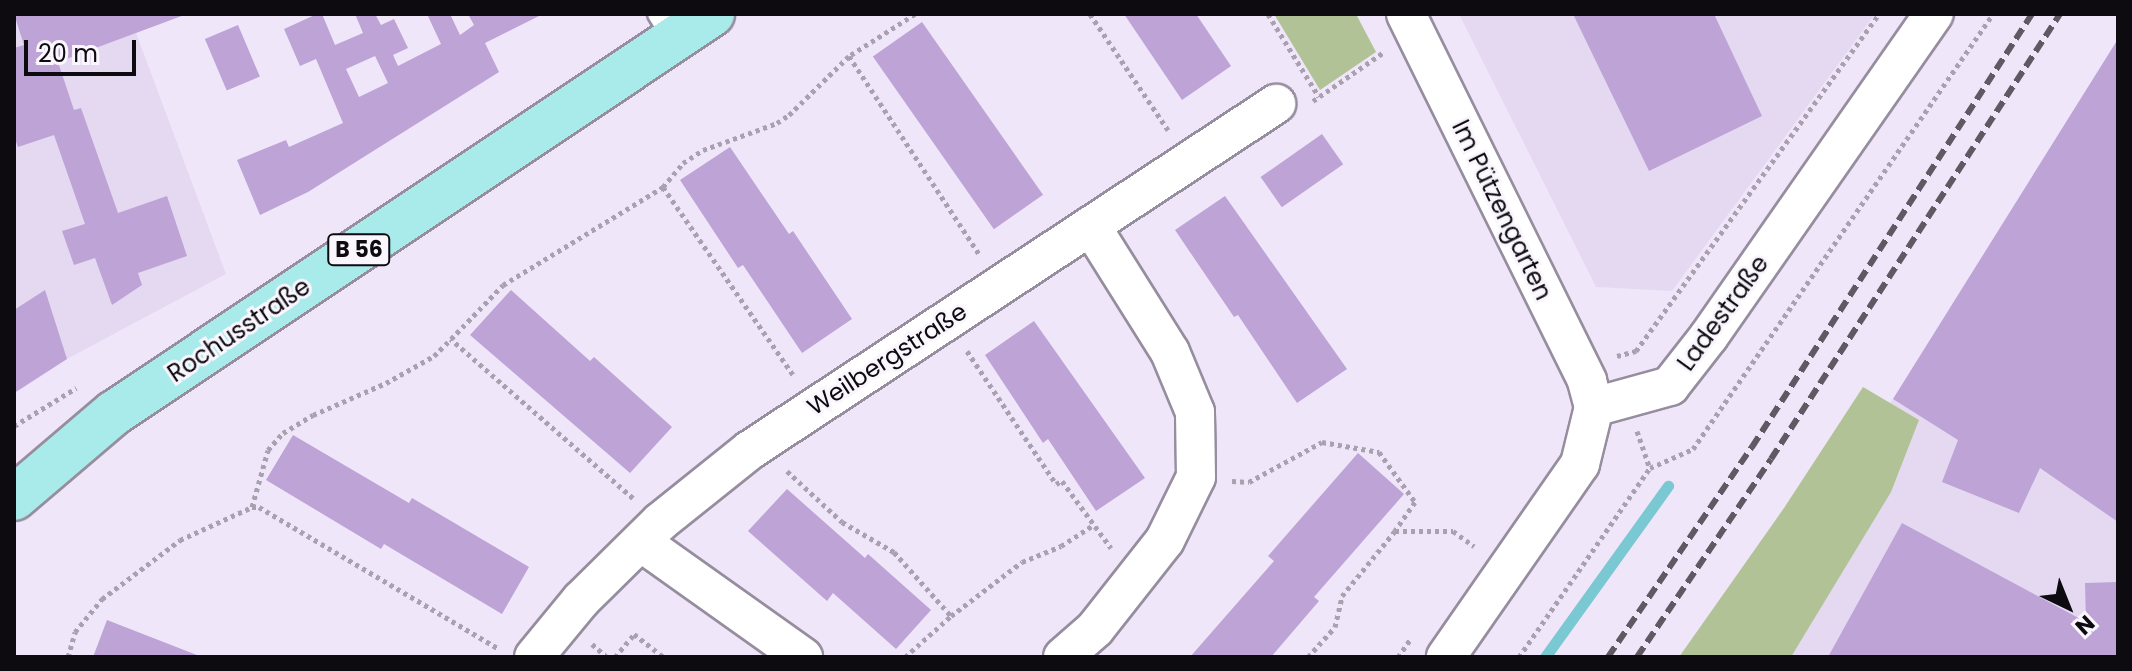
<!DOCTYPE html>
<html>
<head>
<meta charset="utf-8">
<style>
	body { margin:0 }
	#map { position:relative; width:2132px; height:671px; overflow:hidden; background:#f0e6f9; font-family:Poppins,sans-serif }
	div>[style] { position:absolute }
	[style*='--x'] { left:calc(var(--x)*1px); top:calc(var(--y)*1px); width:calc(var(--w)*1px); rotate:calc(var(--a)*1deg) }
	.built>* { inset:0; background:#e5d9f2 }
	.green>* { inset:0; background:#b1c396 }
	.stream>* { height:11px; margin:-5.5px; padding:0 5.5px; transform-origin:5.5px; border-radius:5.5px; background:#7ac8d1 }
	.building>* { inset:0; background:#bea3d6; transform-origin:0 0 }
	.path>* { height:5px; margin-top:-2.5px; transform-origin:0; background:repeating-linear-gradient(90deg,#a9a1b0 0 4px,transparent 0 8px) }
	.roads { filter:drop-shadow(2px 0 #968d9e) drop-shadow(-2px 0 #968d9e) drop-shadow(0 2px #968d9e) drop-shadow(0 -2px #968d9e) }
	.service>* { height:18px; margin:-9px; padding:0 9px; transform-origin:9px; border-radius:9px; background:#fff }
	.minor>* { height:38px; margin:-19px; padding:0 19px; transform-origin:19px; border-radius:19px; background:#fff }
	.primary>* { height:44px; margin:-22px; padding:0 22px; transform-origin:22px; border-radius:22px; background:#a9ebeb }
	.rail>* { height:6px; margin-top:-3px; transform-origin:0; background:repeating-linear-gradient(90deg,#5f5964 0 12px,transparent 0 18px) }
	span { translate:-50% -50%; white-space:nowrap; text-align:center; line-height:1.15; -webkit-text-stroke:6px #faf6fe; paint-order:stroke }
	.shield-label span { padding:2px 6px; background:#faf6fe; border:2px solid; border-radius:6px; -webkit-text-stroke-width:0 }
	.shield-label { font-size:22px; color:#0d0a10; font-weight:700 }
	.street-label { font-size:24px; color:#0d0a10 }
	.frame { position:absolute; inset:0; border:16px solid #0d0a10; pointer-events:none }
	.north { position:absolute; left:2028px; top:567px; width:80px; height:80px; -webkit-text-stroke:6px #faf6fe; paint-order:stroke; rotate:137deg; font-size:22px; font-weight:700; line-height:32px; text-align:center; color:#0d0a10 }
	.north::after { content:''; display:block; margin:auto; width:28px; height:36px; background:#0d0a10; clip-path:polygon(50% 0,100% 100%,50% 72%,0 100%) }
	.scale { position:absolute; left:24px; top:40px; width:112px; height:36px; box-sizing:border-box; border:4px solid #0d0a10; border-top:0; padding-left:10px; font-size:24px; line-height:28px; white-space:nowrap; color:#0d0a10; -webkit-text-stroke:6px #faf6fe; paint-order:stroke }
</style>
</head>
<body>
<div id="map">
	<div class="built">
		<div style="clip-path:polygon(14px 14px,129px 14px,226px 274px,67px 359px,14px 394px)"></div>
		<div style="clip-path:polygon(1459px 14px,1875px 14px,1672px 291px,1596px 287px)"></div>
		<div style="clip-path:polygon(2118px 39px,2118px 657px,1712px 657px,1893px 399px)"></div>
	</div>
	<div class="green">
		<div style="clip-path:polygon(1274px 14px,1356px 14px,1376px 52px,1320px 90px)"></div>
		<div style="clip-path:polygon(1863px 387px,1919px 420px,1891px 492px,1791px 657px,1679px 657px,1784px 508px)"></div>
	</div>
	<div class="stream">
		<div style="--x:1545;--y:657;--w:211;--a:-54.3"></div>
	</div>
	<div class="building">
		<div style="clip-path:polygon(14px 14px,187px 14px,58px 62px,74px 110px,81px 108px,118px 213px,167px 196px,187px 256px,138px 273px,142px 285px,112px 305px,95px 258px,74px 265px,62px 231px,85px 224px,54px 135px,18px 147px,14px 136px,14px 48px,24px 45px)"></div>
		<div style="clip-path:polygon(evenodd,317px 14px,322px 14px,335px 45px,363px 33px,355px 14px,375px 14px,381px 25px,394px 19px,408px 48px,393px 55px,398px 66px,441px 44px,427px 14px,450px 14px,460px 35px,474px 25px,468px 14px,543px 14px,485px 43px,499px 72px,308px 192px,260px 215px,237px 160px,286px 140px,289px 147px,343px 123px,316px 59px,300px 66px,284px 29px,317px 14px,375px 56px,388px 83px,359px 97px,346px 69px,375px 56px)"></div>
		<div style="clip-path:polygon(1124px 14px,1196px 14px,1231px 66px,1182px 100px)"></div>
		<div style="clip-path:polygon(1573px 14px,1714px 14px,1762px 116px,1649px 171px)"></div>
		<div style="left:922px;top:22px;width:211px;height:60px;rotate:55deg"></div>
		<div style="left:238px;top:25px;width:56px;height:36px;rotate:67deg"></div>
		<div style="clip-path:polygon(2118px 39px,2118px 522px,2040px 468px,2019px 513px,1942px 482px,1958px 440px,1893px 399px)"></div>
		<div style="left:1322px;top:134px;width:37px;height:75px;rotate:55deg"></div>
		<div style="clip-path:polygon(730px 147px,789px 234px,793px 231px,852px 319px,802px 353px,743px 265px,738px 268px,680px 180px)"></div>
		<div style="clip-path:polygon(1225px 196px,1347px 369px,1297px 403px,1238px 315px,1234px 317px,1175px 230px)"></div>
		<div style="clip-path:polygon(45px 290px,67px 359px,14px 393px,14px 310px)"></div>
		<div style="clip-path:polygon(511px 290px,590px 361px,594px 357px,672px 427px,630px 473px,470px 335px)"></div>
		<div style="clip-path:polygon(1034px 321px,1145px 478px,1096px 511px,1048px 439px,1043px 443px,985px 355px)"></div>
		<div style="clip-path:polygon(293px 435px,409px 503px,412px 498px,529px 567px,502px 614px,384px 544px,381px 549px,266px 480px)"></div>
		<div style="clip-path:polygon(1358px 453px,1404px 494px,1314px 597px,1319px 601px,1271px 657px,1190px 657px,1274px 561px,1268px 556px)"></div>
		<div style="clip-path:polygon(787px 489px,865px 558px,868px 554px,931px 610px,896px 649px,833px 593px,827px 601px,748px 531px)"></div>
		<div style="clip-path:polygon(1902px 523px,2086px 622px,2085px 583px,2118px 582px,2118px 657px,1828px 657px)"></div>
		<div style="clip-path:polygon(107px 620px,202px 657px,93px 657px)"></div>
	</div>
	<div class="path">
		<div style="--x:915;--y:14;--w:78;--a:147.5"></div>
		<div style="--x:849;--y:56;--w:237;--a:56.7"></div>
		<div style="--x:1090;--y:14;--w:140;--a:56.1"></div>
		<div style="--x:1268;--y:14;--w:97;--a:58.4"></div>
		<div style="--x:1313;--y:101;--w:86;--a:-34.6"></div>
		<div style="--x:663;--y:187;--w:31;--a:-50"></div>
		<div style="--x:683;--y:163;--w:24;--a:-33"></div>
		<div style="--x:703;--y:150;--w:79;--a:-20"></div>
		<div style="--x:777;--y:123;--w:14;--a:-34"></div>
		<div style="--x:789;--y:115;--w:84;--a:-44.5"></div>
		<div style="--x:967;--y:351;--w:160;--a:56.2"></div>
		<div style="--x:1056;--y:484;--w:7;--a:-27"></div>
		<div style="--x:1062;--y:481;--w:83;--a:53.8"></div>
		<div style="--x:1617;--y:356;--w:20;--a:-15"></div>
		<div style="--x:1636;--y:351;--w:415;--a:-54.2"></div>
		<div style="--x:14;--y:426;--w:73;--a:-31.5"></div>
		<div style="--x:1637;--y:431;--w:39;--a:71"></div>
		<div style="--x:787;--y:471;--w:75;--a:42.8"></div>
		<div style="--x:842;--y:522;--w:60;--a:30"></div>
		<div style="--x:894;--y:552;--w:86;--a:48.3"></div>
		<div style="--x:1232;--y:481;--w:17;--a:3"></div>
		<div style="--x:1249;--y:482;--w:83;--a:-28.7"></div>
		<div style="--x:1322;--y:442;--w:58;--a:10"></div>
		<div style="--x:1379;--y:452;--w:62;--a:54.2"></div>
		<div style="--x:1415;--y:502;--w:35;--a:125"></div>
		<div style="--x:633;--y:498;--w:242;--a:-138.9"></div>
		<div style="--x:451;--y:339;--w:75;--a:-46.1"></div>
		<div style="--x:503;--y:285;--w:188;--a:-31.5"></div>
		<div style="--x:663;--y:187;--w:230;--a:55.3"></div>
		<div style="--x:252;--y:507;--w:59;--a:-74.3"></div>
		<div style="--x:268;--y:450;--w:23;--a:-49"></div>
		<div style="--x:283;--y:433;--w:35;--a:-31"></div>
		<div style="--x:313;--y:415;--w:80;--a:-23.7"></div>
		<div style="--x:386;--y:383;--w:55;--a:-29.4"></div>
		<div style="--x:434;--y:356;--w:24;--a:-45"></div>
		<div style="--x:592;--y:644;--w:20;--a:41"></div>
		<div style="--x:68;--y:657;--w:26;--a:-74"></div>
		<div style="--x:75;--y:632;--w:43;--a:-50.7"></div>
		<div style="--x:102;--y:599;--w:98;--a:-37.1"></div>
		<div style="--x:180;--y:540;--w:79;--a:-24.6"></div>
		<div style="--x:252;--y:507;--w:7;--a:0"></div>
		<div style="--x:259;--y:507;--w:279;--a:30.6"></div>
		<div style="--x:615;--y:657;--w:30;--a:-50"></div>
		<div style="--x:634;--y:634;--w:37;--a:38"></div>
		<div style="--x:905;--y:657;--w:62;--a:-41.7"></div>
		<div style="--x:951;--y:616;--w:89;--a:-37.3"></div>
		<div style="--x:1022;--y:562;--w:42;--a:-22.3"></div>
		<div style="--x:1061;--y:546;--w:38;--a:-33"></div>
		<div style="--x:1308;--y:657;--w:40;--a:-48"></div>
		<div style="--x:1335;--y:627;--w:32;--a:-77"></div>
		<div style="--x:1342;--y:596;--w:84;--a:-50.8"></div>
		<div style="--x:1395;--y:531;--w:58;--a:0"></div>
		<div style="--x:1453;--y:531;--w:26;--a:36"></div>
		<div style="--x:1398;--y:657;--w:21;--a:-55"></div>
		<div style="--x:1519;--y:657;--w:230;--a:-55.3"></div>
		<div style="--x:1650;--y:468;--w:47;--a:-23.8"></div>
		<div style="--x:1693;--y:449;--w:528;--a:-55.41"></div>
	</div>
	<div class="roads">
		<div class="service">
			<div style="--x:657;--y:14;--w:31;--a:58"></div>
		</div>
		<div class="minor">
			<div style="--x:1406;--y:14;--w:409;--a:63.7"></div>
			<div style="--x:1587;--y:381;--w:27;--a:75"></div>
			<div style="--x:1594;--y:407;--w:59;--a:103.8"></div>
			<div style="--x:1580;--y:464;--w:235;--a:124.8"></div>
			<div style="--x:1594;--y:407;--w:79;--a:-15.4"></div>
			<div style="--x:1670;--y:386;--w:63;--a:-52"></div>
			<div style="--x:1709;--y:336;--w:393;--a:-55.1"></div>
			<div style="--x:641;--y:542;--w:199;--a:35.4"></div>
			<div style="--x:534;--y:657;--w:74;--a:-50.5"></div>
			<div style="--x:581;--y:600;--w:111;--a:-44.6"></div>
			<div style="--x:660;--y:522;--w:115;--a:-38.7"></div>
			<div style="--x:750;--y:450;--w:630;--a:-33.34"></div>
			<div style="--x:1063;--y:657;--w:43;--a:-41.2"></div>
			<div style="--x:1095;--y:629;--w:113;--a:-51.8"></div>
			<div style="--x:1165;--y:540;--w:70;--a:-63.8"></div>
			<div style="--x:1196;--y:477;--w:65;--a:-90.9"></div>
			<div style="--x:1195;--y:412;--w:65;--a:-112.6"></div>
			<div style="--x:1170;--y:352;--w:149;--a:-122.1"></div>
		</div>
		<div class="primary">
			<div style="--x:14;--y:498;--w:131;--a:-40.4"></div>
			<div style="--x:114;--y:413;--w:719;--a:-33.71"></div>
		</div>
	</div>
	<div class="rail">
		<div style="--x:1608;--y:657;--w:255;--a:-55.6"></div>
		<div style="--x:1752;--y:447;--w:516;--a:-57.11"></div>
		<div style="--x:1637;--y:657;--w:239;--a:-55.9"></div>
		<div style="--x:1771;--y:459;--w:531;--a:-57"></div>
	</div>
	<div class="shield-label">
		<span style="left:359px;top:250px">B 56</span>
	</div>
	<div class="street-label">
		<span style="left:1502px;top:210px;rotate:64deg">Im Pützengarten</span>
		<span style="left:1723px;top:313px;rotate:-54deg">Ladestraße</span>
		<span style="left:239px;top:330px;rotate:-34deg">Rochusstraße</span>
		<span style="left:887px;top:359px;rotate:-33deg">Weilbergstraße</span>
	</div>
	<div class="frame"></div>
	<div class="north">N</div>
	<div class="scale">20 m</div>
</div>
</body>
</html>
